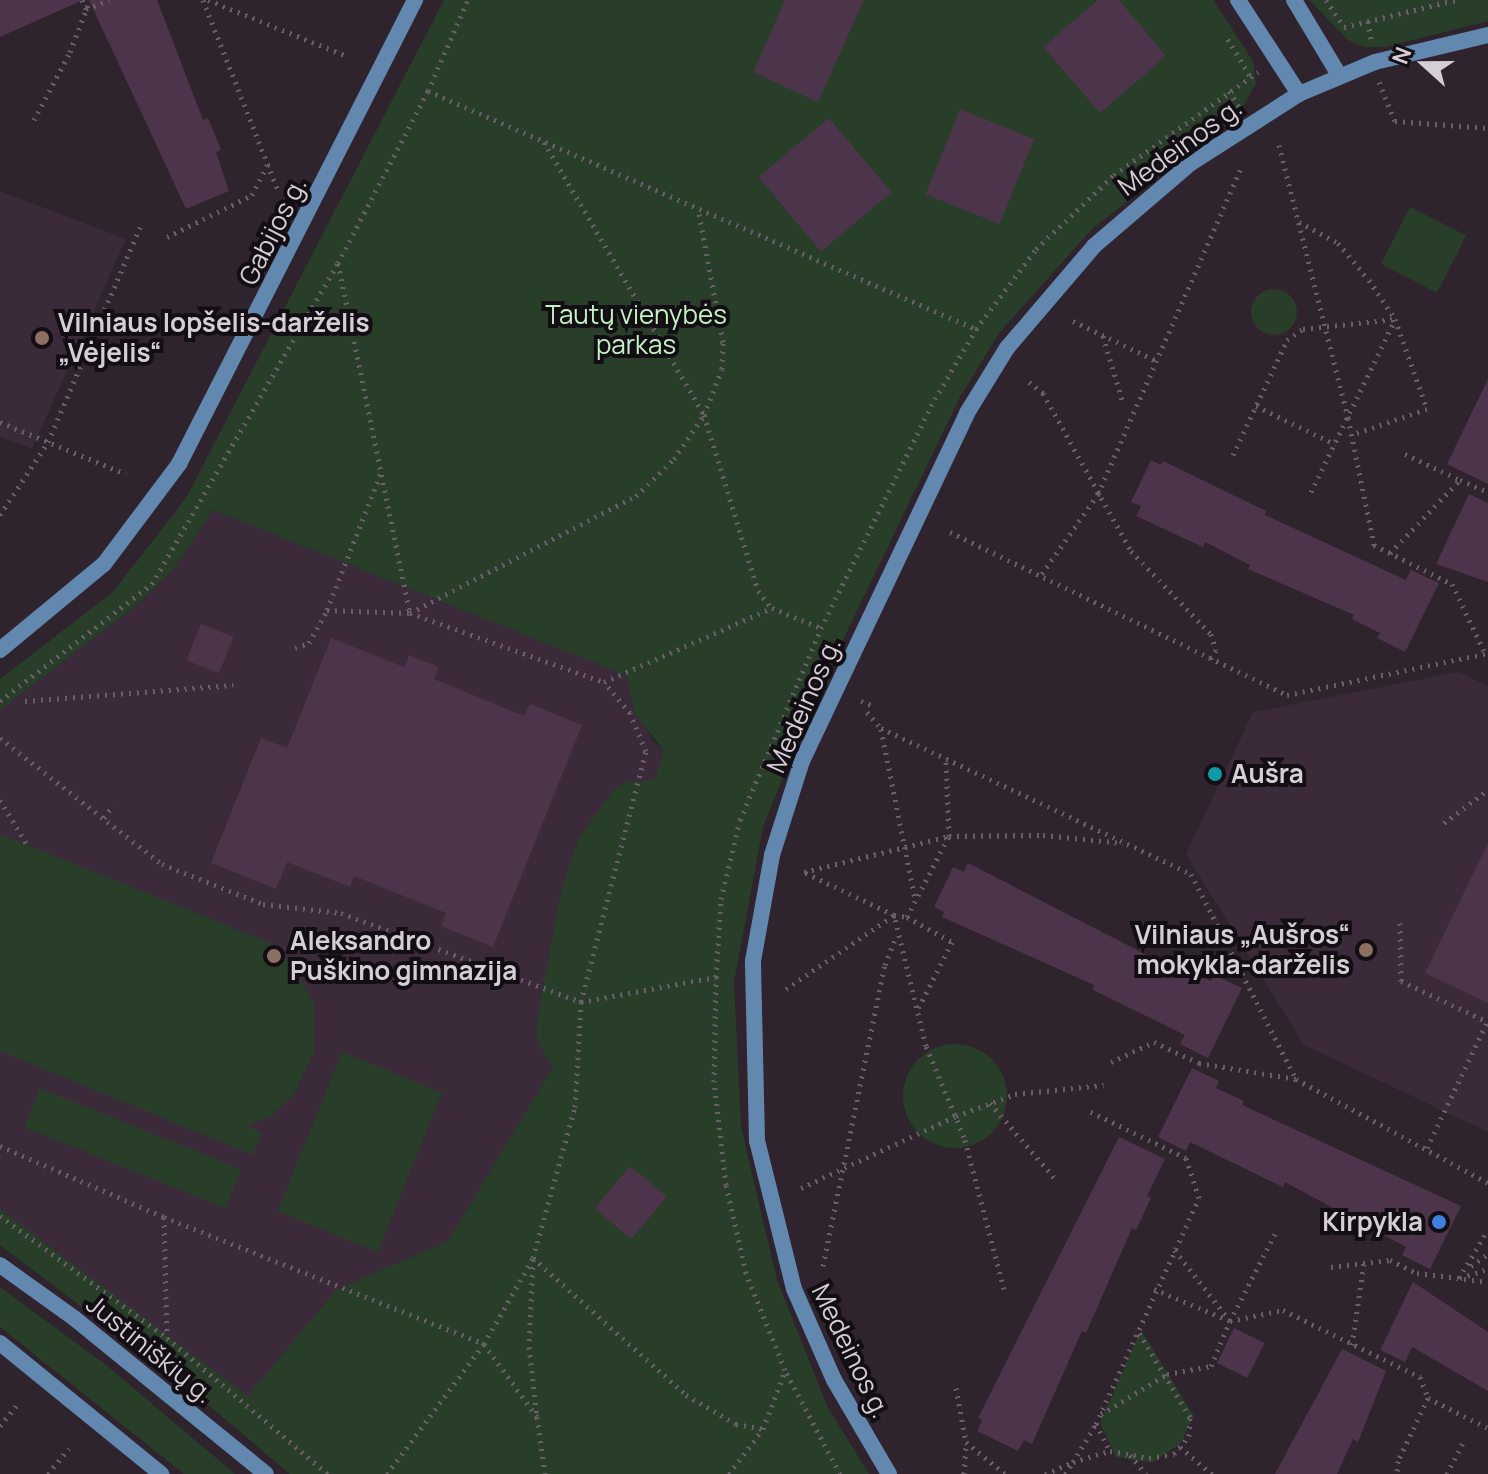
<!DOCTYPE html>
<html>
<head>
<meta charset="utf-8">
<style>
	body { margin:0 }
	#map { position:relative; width:1488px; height:1474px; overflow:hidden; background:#2f232e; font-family:Manrope,sans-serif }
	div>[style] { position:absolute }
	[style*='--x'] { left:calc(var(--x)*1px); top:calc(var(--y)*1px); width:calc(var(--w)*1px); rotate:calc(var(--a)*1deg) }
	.built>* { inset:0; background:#3b2a3a }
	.green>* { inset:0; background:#283e29; transform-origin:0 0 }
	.round { border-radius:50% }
	.building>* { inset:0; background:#4c354a; transform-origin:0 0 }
	.path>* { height:5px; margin-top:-2.5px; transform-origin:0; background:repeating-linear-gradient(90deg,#6a5f69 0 2px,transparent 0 8px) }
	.secondary>* { height:16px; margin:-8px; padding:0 8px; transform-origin:8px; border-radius:8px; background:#6288af }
	.dots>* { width:22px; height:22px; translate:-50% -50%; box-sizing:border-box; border:4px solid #130e13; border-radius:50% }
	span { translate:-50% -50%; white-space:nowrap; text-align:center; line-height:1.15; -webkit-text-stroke:8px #130e13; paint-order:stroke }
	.street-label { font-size:26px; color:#d6ced6 }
	.park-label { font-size:26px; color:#c4f2c4 }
	.poi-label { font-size:26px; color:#d6ced6; font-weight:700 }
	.left { translate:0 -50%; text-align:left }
	.right { translate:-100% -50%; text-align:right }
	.north { position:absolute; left:1384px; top:24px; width:80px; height:80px; -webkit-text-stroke:6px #130e13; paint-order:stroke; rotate:291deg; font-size:22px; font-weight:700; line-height:32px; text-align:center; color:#d6ced6 }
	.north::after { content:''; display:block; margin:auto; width:28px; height:36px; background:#d6ced6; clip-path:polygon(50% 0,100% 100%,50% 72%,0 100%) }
</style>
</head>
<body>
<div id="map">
	<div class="built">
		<div style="clip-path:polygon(0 191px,126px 239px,32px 449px,0 437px)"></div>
		<div style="clip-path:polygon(213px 510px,627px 676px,651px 739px,664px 751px,654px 781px,626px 782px,537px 1041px,553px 1067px,448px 1241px,336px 1290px,248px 1397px,0 1209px,0 710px,133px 608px,174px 569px)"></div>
		<div style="clip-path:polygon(1459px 672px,1488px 686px,1488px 1132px,1304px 1045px,1186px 854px,1253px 712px)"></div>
	</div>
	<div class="green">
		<div style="clip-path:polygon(444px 0,1213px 0,1253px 61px,1256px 84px,1237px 116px,1092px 229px,1000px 332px,960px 397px,814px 700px,763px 827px,734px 982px,741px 1127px,777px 1280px,827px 1406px,869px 1474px,290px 1474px,181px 1382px,0 1245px,0 1209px,248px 1396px,336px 1290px,448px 1241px,553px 1067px,537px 1041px,537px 1020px,561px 891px,579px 838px,614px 789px,626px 782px,654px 780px,664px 751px,634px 712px,627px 676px,213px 510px,174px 569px,133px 608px,0 710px,0 679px,113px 592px,186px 498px)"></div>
		<div style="clip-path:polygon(1309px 0,1488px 0,1488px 21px,1385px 47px,1364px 47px,1348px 40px)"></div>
		<div style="left:1410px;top:207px;width:63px;height:64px;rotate:27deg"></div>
		<div class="round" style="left:1251px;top:289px;width:46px;height:46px"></div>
		<div style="clip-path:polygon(0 834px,270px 943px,290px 962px,314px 1003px,314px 1052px,293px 1096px,272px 1115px,248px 1126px,262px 1133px,253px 1155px,0 1051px)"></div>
		<div class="round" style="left:903px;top:1044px;width:104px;height:104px"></div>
		<div style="left:342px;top:1052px;width:108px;height:172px;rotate:22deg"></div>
		<div style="left:40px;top:1088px;width:217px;height:42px;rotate:22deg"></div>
		<div style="clip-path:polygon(0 1287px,106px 1365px,235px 1474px,184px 1474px,0 1327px)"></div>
		<div style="clip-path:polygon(1141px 1330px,1194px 1416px,1180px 1444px,1152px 1463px,1116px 1457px,1100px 1423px)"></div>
	</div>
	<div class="building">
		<div style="clip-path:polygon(0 0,83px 0,0 37px)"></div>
		<div style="clip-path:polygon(89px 0,157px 0,203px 120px,208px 118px,221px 150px,216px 152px,229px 191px,186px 209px)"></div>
		<div style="clip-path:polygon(785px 0,864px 0,818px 102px,753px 72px)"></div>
		<div style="clip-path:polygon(1098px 0,1119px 0,1166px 56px,1100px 113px,1043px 47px)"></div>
		<div style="left:960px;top:109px;width:80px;height:92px;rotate:22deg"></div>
		<div style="left:829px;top:118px;width:97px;height:92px;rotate:50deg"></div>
		<div style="clip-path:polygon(1488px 379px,1488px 484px,1447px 464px)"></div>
		<div style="clip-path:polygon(1151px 460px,1161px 465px,1163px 461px,1266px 511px,1265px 515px,1406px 580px,1411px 570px,1439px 583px,1405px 652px,1377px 638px,1380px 633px,1352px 619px,1354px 615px,1248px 569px,1250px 565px,1205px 542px,1203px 547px,1136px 516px,1141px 506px,1131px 502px)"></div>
		<div style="clip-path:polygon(1469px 494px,1488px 503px,1488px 582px,1436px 564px)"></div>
		<div style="left:201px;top:624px;width:35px;height:39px;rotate:22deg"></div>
		<div style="clip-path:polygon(331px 638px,404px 667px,409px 655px,439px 667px,434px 679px,524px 716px,530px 704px,582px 725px,493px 947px,441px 926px,446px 913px,354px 876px,350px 887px,287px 862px,276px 889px,211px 863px,261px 738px,287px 748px)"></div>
		<div style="clip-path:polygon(1488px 843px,1488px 1003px,1425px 973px)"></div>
		<div style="clip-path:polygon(968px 863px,1180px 972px,1183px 967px,1211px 981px,1214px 975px,1242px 988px,1208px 1058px,1180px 1044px,1185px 1035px,1093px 990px,1094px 985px,942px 917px,944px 912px,934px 907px,953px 867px,964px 872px)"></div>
		<div style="clip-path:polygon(1192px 1068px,1219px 1081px,1216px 1088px,1244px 1101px,1242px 1105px,1461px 1206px,1430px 1269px,1402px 1255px,1406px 1247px,1285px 1182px,1283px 1187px,1190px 1142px,1186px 1151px,1158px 1137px)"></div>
		<div style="clip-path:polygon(1119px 1137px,1165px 1159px,1147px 1196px,1151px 1198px,1136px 1230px,1132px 1228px,1086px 1333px,1082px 1331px,1032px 1444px,1024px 1440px,1018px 1451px,977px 1431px,982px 1420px,978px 1418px)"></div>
		<div style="left:630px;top:1166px;width:48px;height:55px;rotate:40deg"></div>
		<div style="clip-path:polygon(1413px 1282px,1488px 1332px,1488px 1391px,1412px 1347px,1405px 1362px,1380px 1350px)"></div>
		<div style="left:1234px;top:1328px;width:34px;height:39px;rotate:26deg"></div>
		<div style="clip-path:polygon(1342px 1349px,1386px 1371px,1358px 1442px,1353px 1439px,1337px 1474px,1275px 1474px)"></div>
	</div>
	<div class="path">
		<div style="--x:82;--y:0;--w:10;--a:66"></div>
		<div style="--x:86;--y:9;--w:25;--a:-21"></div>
		<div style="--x:203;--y:0;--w:204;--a:68.5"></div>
		<div style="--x:208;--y:0;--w:152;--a:22"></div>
		<div style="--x:1326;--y:0;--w:32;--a:56"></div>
		<div style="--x:1344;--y:27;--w:115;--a:-13.6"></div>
		<div style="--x:1368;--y:21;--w:20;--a:81"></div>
		<div style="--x:1228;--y:39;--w:43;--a:59.3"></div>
		<div style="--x:1379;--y:82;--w:42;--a:67.7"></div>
		<div style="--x:1395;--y:121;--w:93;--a:4.3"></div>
		<div style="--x:428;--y:91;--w:597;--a:23.48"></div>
		<div style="--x:1229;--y:91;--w:19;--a:58"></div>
		<div style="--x:34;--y:120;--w:77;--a:-62.1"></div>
		<div style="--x:70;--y:52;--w:56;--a:-69"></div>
		<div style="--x:544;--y:142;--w:316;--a:59.6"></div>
		<div style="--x:704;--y:415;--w:184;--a:72.9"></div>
		<div style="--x:758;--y:591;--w:22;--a:51"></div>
		<div style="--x:772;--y:608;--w:53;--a:22.2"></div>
		<div style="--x:1279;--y:145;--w:282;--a:75.8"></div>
		<div style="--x:1348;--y:418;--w:130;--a:78.4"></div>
		<div style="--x:1374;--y:545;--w:87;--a:26.6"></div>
		<div style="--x:1452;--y:584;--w:74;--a:64.5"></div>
		<div style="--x:1299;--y:222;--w:44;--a:28.3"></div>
		<div style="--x:1338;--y:243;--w:48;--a:50"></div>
		<div style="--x:1369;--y:280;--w:47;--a:56.3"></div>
		<div style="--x:1395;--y:319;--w:96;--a:70.4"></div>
		<div style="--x:1427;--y:409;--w:80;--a:161.1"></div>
		<div style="--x:167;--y:237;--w:95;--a:-26.3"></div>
		<div style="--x:252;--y:195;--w:36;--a:-63"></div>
		<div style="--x:338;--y:263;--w:357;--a:78.4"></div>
		<div style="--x:410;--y:613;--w:254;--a:-27.4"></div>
		<div style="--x:636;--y:496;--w:53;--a:-44.2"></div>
		<div style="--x:674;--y:459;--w:53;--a:-55.7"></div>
		<div style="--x:704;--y:415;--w:49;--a:-68.6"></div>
		<div style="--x:722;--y:369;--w:27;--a:-88"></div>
		<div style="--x:723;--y:342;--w:135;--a:-100.6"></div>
		<div style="--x:1073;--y:321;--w:95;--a:25.5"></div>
		<div style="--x:1103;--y:336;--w:70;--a:73.4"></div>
		<div style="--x:1029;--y:382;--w:18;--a:38"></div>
		<div style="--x:1043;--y:393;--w:181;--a:60.9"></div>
		<div style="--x:1131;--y:551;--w:115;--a:46.1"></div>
		<div style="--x:1211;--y:634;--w:17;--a:73"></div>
		<div style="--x:1216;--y:650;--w:11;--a:124"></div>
		<div style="--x:1256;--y:406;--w:88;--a:25.7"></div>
		<div style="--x:0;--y:422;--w:136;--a:22.4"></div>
		<div style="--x:1405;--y:454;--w:61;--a:25.3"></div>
		<div style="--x:1233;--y:455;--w:127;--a:-64.8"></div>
		<div style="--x:1287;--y:340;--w:19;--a:-35"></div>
		<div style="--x:1303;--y:329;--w:93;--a:-6.2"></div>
		<div style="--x:1311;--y:492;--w:191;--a:-64"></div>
		<div style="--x:0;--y:515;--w:87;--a:-56.7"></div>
		<div style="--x:48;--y:442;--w:234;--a:-66.8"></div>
		<div style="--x:950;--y:532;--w:374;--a:25.8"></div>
		<div style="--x:1287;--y:695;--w:205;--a:-11.8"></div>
		<div style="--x:1390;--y:553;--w:101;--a:-46.2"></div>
		<div style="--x:1460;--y:480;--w:30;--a:23"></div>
		<div style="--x:1042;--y:574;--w:98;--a:-55"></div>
		<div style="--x:1098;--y:494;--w:354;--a:-66.3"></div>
		<div style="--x:327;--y:610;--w:147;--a:-68.5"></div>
		<div style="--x:295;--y:648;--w:15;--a:-20"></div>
		<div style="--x:309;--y:643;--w:38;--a:-61"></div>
		<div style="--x:327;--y:610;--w:83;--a:2.1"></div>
		<div style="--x:410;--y:613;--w:206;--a:19.6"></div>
		<div style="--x:604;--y:682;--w:184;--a:-23.8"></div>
		<div style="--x:0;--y:701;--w:192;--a:-37.6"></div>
		<div style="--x:152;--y:584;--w:371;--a:-59.9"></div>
		<div style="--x:338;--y:263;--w:194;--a:-62.4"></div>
		<div style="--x:428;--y:91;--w:99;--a:-66.3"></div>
		<div style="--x:25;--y:701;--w:209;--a:-4.4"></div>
		<div style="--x:861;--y:701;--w:11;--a:22"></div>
		<div style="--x:867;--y:712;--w:21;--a:49"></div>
		<div style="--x:881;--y:728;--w:343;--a:25.2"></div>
		<div style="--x:1191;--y:874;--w:230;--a:62.9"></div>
		<div style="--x:1296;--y:1079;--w:218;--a:28.4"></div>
		<div style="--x:881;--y:729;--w:173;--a:78.7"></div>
		<div style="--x:0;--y:738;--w:205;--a:37.9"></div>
		<div style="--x:162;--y:864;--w:109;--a:21.6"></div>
		<div style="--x:263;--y:904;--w:79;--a:6.6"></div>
		<div style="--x:341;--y:913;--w:256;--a:20.3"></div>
		<div style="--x:581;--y:1002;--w:137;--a:-10.5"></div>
		<div style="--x:0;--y:800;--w:54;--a:58.7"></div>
		<div style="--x:104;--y:818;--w:16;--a:-55"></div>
		<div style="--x:1444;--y:823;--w:55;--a:-36.9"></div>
		<div style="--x:907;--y:917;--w:51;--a:29.1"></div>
		<div style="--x:952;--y:942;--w:75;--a:116.9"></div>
		<div style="--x:1400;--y:923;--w:58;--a:89"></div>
		<div style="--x:1401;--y:981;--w:96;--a:25.2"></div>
		<div style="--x:786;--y:989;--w:131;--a:-34.4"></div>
		<div style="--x:894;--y:915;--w:13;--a:9"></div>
		<div style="--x:907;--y:917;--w:91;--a:-62.6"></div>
		<div style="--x:949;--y:836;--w:76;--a:-92.3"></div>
		<div style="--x:1111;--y:1062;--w:47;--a:-24.9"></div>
		<div style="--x:1154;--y:1042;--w:50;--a:25"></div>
		<div style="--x:1199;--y:1063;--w:98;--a:9.4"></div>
		<div style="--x:990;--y:1103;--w:103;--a:49.3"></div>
		<div style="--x:0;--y:1146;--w:179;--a:23.4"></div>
		<div style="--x:164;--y:1217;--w:120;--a:88.6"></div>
		<div style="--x:1427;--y:1148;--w:140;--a:-64.5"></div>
		<div style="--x:801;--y:1188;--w:171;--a:-24.9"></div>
		<div style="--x:956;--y:1116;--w:63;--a:-20.4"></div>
		<div style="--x:1015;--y:1094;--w:89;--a:-5.8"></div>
		<div style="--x:0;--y:1216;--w:207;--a:36.1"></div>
		<div style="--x:167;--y:1338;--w:211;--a:40.2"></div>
		<div style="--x:164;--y:1217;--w:344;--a:21.6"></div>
		<div style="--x:484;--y:1344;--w:90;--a:54"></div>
		<div style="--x:537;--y:1417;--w:58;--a:82"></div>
		<div style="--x:533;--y:1258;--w:205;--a:41.8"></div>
		<div style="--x:686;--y:1395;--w:58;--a:30.1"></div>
		<div style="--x:736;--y:1424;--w:27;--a:10"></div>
		<div style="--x:533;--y:1259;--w:88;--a:92.6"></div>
		<div style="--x:529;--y:1347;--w:70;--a:83.5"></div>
		<div style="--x:823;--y:1266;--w:307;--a:-78.4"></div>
		<div style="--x:885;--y:965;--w:31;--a:-69"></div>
		<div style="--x:1471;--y:1266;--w:21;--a:-35"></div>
		<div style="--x:1331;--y:1267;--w:59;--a:-6.8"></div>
		<div style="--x:1390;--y:1260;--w:30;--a:26"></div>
		<div style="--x:1417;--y:1273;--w:42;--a:6.8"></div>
		<div style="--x:1459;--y:1278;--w:56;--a:-58.9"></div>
		<div style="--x:1460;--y:1278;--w:29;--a:-18"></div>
		<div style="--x:1464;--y:1279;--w:24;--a:7"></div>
		<div style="--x:1004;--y:1289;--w:157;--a:-104.7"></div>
		<div style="--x:964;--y:1137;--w:99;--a:-112.7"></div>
		<div style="--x:926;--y:1046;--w:135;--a:-103.7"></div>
		<div style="--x:894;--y:915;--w:100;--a:-154.5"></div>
		<div style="--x:804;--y:872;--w:149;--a:-13.9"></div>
		<div style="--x:949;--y:836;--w:94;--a:-0.6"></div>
		<div style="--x:1043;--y:835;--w:80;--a:5.7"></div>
		<div style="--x:1154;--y:1289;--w:82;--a:22.8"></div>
		<div style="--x:1230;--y:1321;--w:54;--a:-11.7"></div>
		<div style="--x:1283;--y:1310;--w:153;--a:26.1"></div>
		<div style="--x:1420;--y:1377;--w:22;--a:69"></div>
		<div style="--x:1428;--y:1398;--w:70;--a:115.5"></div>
		<div style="--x:1398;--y:1461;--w:13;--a:94"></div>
		<div style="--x:1230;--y:1321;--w:98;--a:-62.7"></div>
		<div style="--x:1352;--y:1345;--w:83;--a:-81.7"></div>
		<div style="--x:956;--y:1388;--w:55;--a:79.5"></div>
		<div style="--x:966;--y:1442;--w:50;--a:39.4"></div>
		<div style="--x:1428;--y:1398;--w:67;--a:26.6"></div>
		<div style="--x:1101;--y:1414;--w:77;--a:-31.2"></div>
		<div style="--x:1167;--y:1374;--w:45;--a:-10.3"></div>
		<div style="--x:1211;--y:1366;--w:49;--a:-67.1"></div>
		<div style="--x:1230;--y:1321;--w:91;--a:-127.9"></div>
		<div style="--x:1096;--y:1424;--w:30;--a:63"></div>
		<div style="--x:0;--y:1426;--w:26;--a:-51"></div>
		<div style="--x:1180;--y:1447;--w:42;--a:40.2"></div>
		<div style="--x:1130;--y:1455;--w:25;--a:50"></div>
		<div style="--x:48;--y:1474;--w:33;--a:-51"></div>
		<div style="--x:387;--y:1474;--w:162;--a:-53.3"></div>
		<div style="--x:484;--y:1344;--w:99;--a:-60.3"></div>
		<div style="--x:533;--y:1258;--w:157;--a:-74.5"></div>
		<div style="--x:575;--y:1107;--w:105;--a:-86.7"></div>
		<div style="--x:581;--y:1002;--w:259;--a:-75.5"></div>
		<div style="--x:646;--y:751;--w:41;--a:-112.8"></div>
		<div style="--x:630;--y:713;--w:40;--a:-130"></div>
		<div style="--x:729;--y:1474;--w:56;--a:-52.9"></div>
		<div style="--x:763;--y:1429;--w:62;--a:-69.2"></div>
		<div style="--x:840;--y:1474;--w:118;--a:-117.9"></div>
		<div style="--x:785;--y:1370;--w:105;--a:-111.9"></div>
		<div style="--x:746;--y:1273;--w:90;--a:-102.8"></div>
		<div style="--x:726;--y:1185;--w:104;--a:-96.6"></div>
		<div style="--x:714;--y:1082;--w:105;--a:-88.9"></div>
		<div style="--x:716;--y:977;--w:78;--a:-86.3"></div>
		<div style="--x:721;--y:899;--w:81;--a:-76.5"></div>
		<div style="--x:740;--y:820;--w:208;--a:-67.1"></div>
		<div style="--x:821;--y:628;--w:248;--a:-63.6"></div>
		<div style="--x:931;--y:406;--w:89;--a:-59.7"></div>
		<div style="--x:976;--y:329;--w:100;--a:-53.1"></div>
		<div style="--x:1036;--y:249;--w:108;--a:-43.5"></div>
		<div style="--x:1114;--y:175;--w:177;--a:-35.6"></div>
		<div style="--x:964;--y:1474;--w:31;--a:-86"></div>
		<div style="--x:1045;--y:1474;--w:30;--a:-23"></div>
		<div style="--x:1073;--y:1462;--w:44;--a:-58.8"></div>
		<div style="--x:1096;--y:1424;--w:248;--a:-65.5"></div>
		<div style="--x:1199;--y:1198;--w:42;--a:-108"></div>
		<div style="--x:1186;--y:1158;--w:106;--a:-154.2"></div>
		<div style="--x:1065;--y:1474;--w:14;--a:-56"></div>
		<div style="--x:1073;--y:1462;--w:39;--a:-17"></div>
		<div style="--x:1110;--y:1451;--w:40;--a:10"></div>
		<div style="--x:1149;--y:1458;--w:25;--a:-9"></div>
		<div style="--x:1174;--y:1454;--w:23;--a:-50"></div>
		<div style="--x:1189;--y:1436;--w:19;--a:-87"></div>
		<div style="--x:1190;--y:1417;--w:102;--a:-121.3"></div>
		<div style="--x:1447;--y:1474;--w:35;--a:-63"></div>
	</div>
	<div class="secondary">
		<div style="--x:1238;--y:0;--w:112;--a:57"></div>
		<div style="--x:1294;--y:0;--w:87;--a:59"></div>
		<div style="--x:0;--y:650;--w:135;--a:-39.6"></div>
		<div style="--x:104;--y:564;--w:125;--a:-53.1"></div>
		<div style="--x:179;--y:464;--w:521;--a:-63.04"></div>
		<div style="--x:0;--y:1265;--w:91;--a:35.6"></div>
		<div style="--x:74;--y:1318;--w:247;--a:39.1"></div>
		<div style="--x:0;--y:1343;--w:208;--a:39.1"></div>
		<div style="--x:889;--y:1474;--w:109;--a:-120.3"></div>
		<div style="--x:834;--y:1380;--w:99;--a:-113.7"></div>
		<div style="--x:794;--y:1289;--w:153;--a:-104"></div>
		<div style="--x:757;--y:1141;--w:180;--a:-91.3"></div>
		<div style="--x:753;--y:961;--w:108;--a:-79.8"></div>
		<div style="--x:772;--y:855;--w:99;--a:-72.3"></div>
		<div style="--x:802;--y:761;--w:385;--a:-64.6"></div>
		<div style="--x:967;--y:413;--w:76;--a:-58.4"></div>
		<div style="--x:1007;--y:348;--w:134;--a:-49.5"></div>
		<div style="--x:1094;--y:246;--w:128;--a:-40.6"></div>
		<div style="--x:1191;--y:163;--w:128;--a:-32.6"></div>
		<div style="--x:1299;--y:94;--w:82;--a:-22.8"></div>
		<div style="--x:1375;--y:62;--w:116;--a:-13.4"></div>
	</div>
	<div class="dots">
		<div style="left:42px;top:338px;background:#8d6e63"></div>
		<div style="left:1215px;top:774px;background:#0f9aa8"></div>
		<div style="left:1366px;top:950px;background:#8d6e63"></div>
		<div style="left:274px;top:956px;background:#8d6e63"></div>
		<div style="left:1439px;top:1222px;background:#3f7fe0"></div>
	</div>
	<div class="street-label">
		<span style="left:1180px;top:147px;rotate:-36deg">Medeinos g.</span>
		<span style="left:273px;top:231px;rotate:-63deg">Gabijos g.</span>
		<span style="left:804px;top:705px;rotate:-66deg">Medeinos g.</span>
		<span style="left:150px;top:1349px;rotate:39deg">Justiniškių g.</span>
		<span style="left:851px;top:1351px;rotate:64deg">Medeinos g.</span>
	</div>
	<div class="park-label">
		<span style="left:636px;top:330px">Tautų vienybės<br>parkas</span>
	</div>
	<div class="poi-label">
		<span class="left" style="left:58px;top:338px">Vilniaus lopšelis-darželis<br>„Vėjelis“</span>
		<span class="left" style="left:1231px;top:774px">Aušra</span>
		<span class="right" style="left:1350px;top:950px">Vilniaus „Aušros“<br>mokykla-darželis</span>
		<span class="left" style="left:290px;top:956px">Aleksandro<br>Puškino gimnazija</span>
		<span class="right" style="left:1423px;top:1222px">Kirpykla</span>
	</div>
	<div class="north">N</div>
</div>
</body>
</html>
